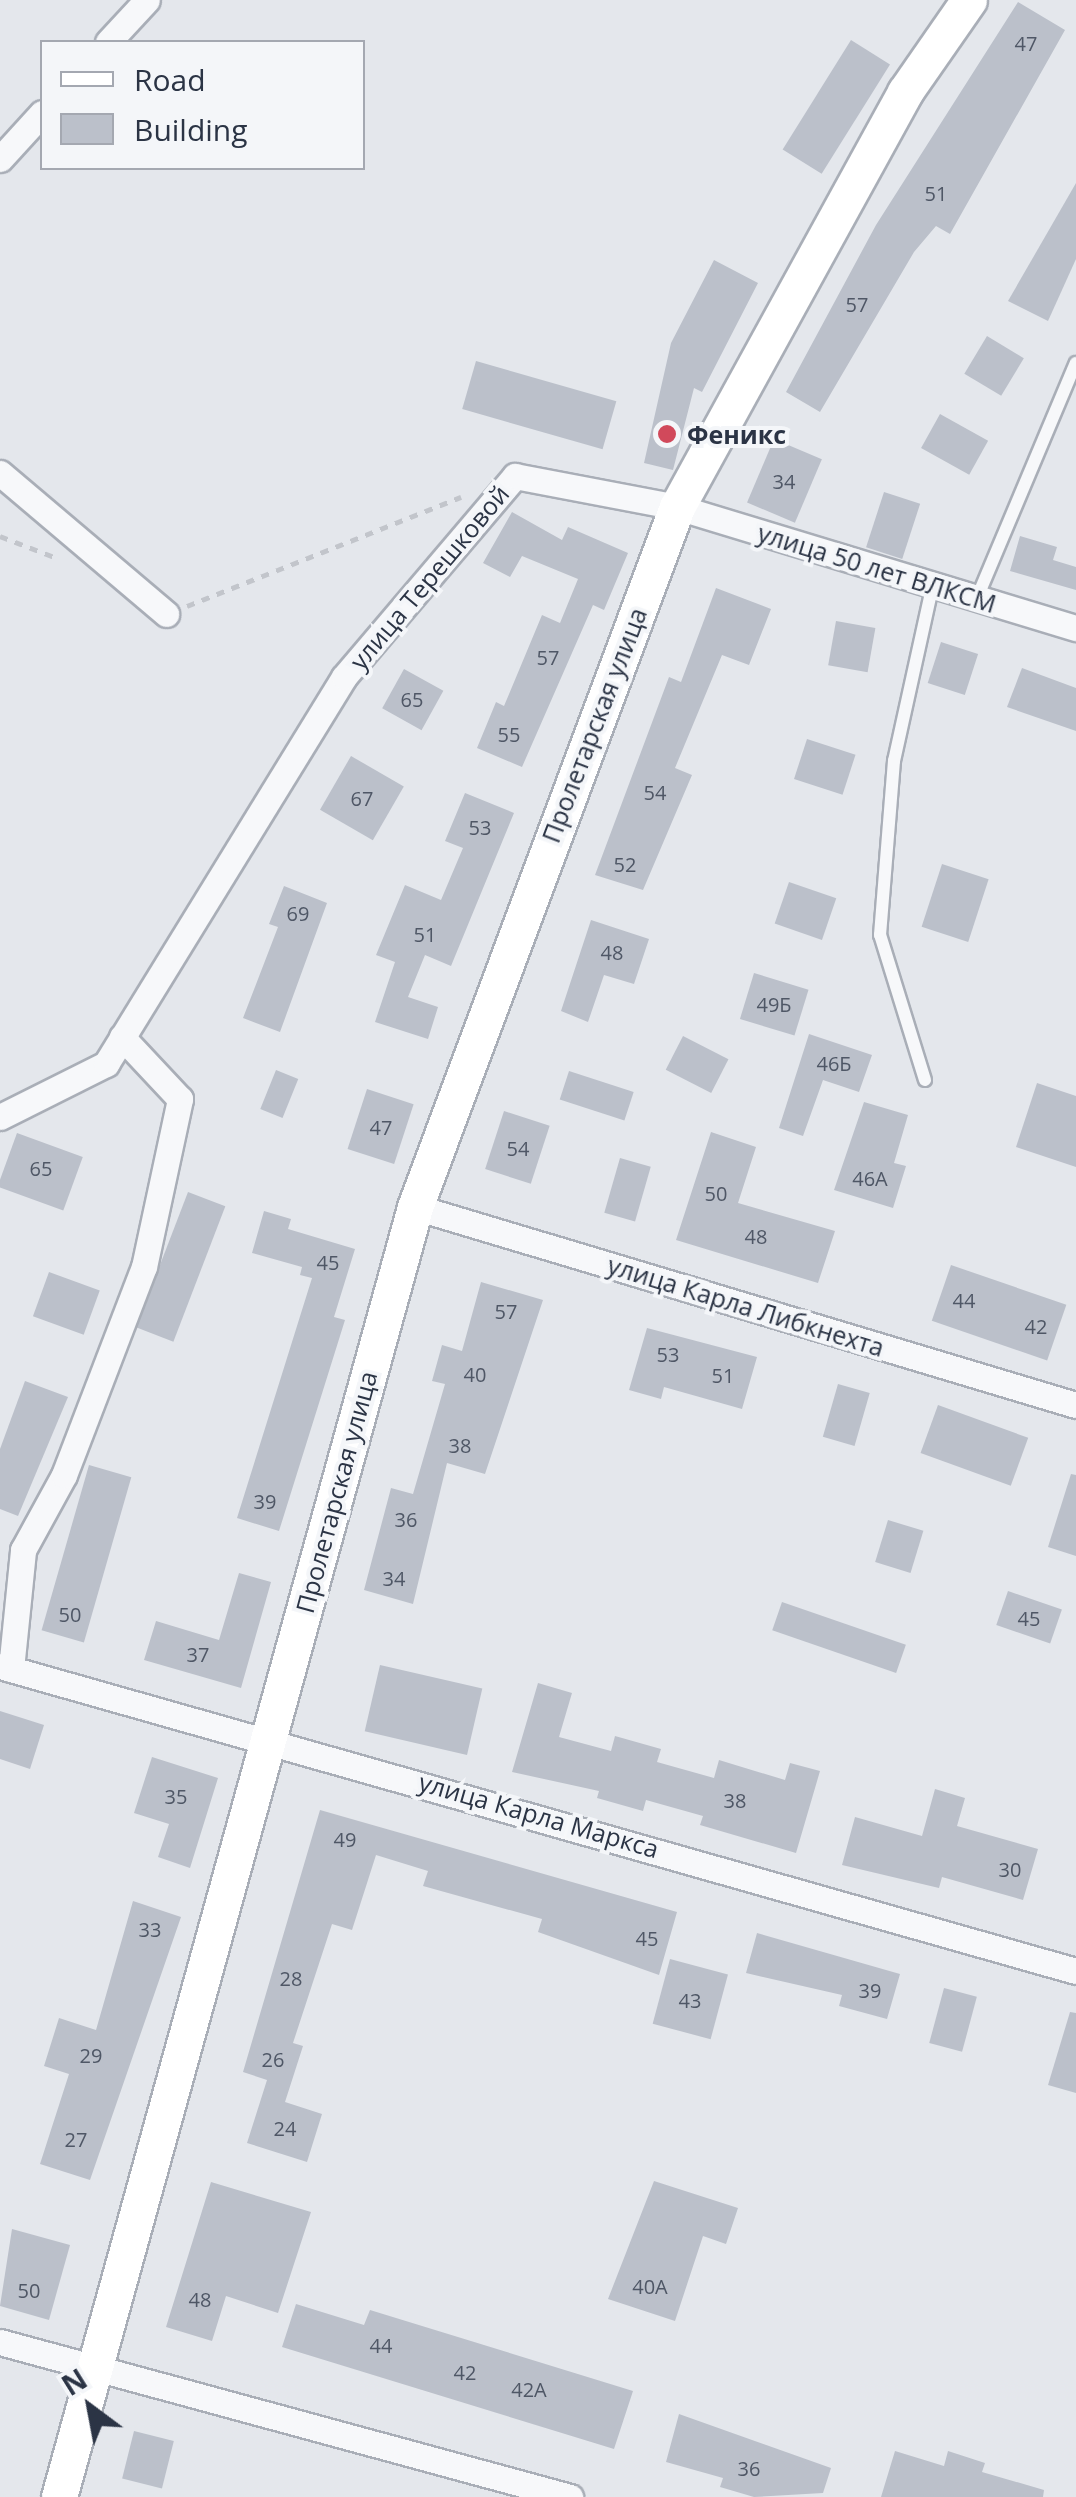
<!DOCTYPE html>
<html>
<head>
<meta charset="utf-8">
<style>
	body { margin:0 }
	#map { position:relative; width:1076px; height:2497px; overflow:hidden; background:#e4e7ec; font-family:"Open Sans",sans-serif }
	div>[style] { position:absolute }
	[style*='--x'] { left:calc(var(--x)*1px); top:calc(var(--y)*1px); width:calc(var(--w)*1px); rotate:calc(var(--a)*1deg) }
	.building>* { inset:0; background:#bbc0ca; transform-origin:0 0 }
	.path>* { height:5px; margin-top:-2.5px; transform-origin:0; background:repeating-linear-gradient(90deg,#c2c5cb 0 8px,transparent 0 16px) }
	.roads { filter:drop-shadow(2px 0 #a9aeb7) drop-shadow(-2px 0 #a9aeb7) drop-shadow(0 2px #a9aeb7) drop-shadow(0 -2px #a9aeb7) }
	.lane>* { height:12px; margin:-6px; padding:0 6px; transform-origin:6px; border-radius:6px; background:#f7f8fa }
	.street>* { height:25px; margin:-12.5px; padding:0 12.5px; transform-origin:12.5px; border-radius:12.5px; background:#f7f8fa }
	.secondary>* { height:35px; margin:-17.5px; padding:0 17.5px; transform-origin:17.5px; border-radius:17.5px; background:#fff }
	.dots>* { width:28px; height:28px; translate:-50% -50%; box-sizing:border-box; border:5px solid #f4f6f9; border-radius:50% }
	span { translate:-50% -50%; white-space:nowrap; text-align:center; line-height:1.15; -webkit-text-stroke:8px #f4f6f9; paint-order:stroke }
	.number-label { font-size:20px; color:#4f5766 }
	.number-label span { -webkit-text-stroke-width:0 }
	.poi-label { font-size:25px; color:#2b3445; font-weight:700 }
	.left { translate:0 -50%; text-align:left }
	.street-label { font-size:25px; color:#2b3445 }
	.legend { position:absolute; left:40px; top:40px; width:325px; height:130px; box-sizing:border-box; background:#f4f6f9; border:2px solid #a4a8b1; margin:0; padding:12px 18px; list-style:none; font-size:30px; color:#2b3445 }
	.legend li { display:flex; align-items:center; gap:20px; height:50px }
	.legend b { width:50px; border:2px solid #a4a8b1 }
	.north { position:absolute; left:40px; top:2357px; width:100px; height:100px; -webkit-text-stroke:8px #f4f6f9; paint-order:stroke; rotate:328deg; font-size:28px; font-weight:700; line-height:40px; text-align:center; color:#2b3445 }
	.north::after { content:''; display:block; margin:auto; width:35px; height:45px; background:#2b3445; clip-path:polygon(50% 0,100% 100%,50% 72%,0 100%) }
</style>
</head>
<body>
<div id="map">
	<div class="building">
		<div style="clip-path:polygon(1018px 2px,1065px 30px,950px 234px,936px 226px,914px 252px,820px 412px,786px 392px,876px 225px)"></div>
		<div style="left:851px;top:40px;width:46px;height:129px;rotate:32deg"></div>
		<div style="clip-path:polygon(1076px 183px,1076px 259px,1048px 321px,1008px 301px)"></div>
		<div style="clip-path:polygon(714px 260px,758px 283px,702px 392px,694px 388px,673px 470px,644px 463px,671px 343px)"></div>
		<div style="left:987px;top:336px;width:43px;height:44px;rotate:31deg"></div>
		<div style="left:476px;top:361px;width:146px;height:50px;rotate:16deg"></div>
		<div style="left:940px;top:414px;width:55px;height:39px;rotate:29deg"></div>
		<div style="left:774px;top:439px;width:52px;height:69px;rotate:23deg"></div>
		<div style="left:884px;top:492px;width:38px;height:58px;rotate:18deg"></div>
		<div style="clip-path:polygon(512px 512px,562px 540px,568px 527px,628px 553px,604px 610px,593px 605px,522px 767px,477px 748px,496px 702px,504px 706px,542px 615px,560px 623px,578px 579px,522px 556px,510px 577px,483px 563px)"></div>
		<div style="clip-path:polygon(1020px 536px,1057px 547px,1053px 560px,1076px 567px,1076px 590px,1010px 571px)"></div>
		<div style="clip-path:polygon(716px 588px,771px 609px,749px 665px,722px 655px,675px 768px,692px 775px,643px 890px,595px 875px,669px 677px,681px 682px)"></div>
		<div style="left:836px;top:621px;width:40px;height:45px;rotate:10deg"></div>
		<div style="left:941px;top:642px;width:39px;height:43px;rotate:18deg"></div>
		<div style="clip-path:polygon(1022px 668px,1076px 688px,1076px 731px,1007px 707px)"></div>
		<div style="left:404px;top:669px;width:45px;height:45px;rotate:29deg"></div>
		<div style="left:807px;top:739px;width:51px;height:42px;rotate:18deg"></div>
		<div style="left:351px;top:756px;width:61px;height:62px;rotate:30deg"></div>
		<div style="clip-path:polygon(465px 793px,514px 813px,451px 966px,425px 955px,408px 997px,438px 1007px,428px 1039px,375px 1022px,395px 962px,376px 955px,405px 885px,441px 900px,463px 848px,445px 841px)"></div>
		<div style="left:942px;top:864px;width:49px;height:66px;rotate:18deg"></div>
		<div style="left:789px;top:882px;width:50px;height:44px;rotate:19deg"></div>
		<div style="clip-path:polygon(284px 886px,327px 903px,280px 1032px,243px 1018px,278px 927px,269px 924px)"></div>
		<div style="clip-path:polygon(591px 920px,649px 939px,634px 984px,604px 975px,588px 1022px,561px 1011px)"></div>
		<div style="left:754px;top:973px;width:57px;height:48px;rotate:17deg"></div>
		<div style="clip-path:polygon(809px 1034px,872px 1055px,859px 1092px,823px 1080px,803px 1136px,779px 1128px)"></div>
		<div style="left:683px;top:1036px;width:51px;height:38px;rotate:27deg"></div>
		<div style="left:276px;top:1070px;width:24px;height:42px;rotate:22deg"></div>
		<div style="left:569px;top:1071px;width:68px;height:30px;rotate:18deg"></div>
		<div style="clip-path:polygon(1037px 1083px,1076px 1096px,1076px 1167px,1016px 1147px)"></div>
		<div style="left:367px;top:1089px;width:49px;height:63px;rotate:18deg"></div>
		<div style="clip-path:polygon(864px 1102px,908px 1115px,894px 1163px,906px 1166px,893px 1208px,834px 1190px)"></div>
		<div style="left:504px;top:1111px;width:48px;height:61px;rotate:18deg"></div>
		<div style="clip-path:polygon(711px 1132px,756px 1147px,738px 1203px,835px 1231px,818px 1283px,676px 1240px)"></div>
		<div style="left:17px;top:1133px;width:70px;height:57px;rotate:20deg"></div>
		<div style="left:620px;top:1158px;width:32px;height:57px;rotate:16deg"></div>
		<div style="left:188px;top:1192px;width:40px;height:145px;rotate:21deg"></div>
		<div style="clip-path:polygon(264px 1211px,291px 1219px,288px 1229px,355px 1249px,334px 1317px,345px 1320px,279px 1531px,237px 1518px,312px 1278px,300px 1275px,302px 1267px,252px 1253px)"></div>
		<div style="left:951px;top:1265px;width:122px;height:59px;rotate:19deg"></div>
		<div style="left:49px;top:1272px;width:54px;height:47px;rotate:20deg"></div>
		<div style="clip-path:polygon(481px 1282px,543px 1300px,485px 1474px,447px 1463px,413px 1604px,364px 1590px,391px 1488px,413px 1494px,445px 1384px,432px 1381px,442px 1345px,462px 1351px)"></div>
		<div style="clip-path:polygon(647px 1328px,757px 1357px,742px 1409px,664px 1387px,661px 1399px,629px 1390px)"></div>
		<div style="clip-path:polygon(25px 1381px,68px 1397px,18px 1516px,0 1509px,0 1449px)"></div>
		<div style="left:838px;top:1384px;width:33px;height:55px;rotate:16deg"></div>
		<div style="left:938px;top:1405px;width:96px;height:51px;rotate:20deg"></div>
		<div style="left:89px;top:1465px;width:44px;height:172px;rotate:16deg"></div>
		<div style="clip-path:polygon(1071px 1474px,1076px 1475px,1076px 1556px,1048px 1547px)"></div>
		<div style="left:888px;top:1520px;width:37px;height:44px;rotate:17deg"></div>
		<div style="clip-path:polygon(239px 1573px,271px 1582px,241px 1688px,144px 1660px,156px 1621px,219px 1640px)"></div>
		<div style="left:1008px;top:1591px;width:57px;height:36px;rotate:19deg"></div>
		<div style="left:782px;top:1602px;width:131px;height:30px;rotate:19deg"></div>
		<div style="left:380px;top:1665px;width:105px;height:68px;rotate:13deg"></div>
		<div style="clip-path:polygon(538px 1683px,572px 1693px,559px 1737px,611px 1751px,615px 1736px,661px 1749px,657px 1762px,714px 1778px,719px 1760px,785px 1780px,790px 1763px,820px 1771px,796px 1853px,700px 1825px,703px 1816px,646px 1800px,643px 1811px,597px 1798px,599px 1791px,512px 1772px)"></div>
		<div style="clip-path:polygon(0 1711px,44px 1725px,30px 1769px,0 1759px)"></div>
		<div style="clip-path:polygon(152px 1757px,218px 1778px,190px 1868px,158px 1857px,169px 1824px,134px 1813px)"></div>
		<div style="clip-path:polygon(935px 1789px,965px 1798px,957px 1826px,1038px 1849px,1023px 1900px,942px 1877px,939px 1888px,842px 1865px,855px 1817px,922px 1836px)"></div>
		<div style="clip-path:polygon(320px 1810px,677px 1912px,659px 1975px,538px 1932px,542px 1919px,423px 1886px,428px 1871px,376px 1855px,352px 1930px,332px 1924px,293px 2043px,303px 2046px,285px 2102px,322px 2114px,307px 2162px,247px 2143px,267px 2080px,243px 2072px)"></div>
		<div style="clip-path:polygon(133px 1901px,181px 1917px,90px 2180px,40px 2164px,69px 2074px,44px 2066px,59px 2018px,96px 2030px)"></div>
		<div style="clip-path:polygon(757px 1933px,900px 1974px,887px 2019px,839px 2006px,842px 1995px,746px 1973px)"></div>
		<div style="left:670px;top:1959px;width:60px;height:67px;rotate:15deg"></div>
		<div style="left:944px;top:1988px;width:34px;height:57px;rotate:15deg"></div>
		<div style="clip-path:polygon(1070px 2012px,1076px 2013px,1076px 2093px,1048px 2085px)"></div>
		<div style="clip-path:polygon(654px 2181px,738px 2208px,726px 2244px,703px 2236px,675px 2321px,608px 2299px)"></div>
		<div style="clip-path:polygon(211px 2182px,311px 2212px,278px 2313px,226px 2296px,212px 2341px,166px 2327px)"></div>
		<div style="clip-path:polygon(12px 2229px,70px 2245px,49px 2320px,0 2306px)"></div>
		<div style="clip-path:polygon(296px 2304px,364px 2325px,370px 2310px,633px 2391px,614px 2449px,282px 2347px)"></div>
		<div style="clip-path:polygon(679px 2414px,831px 2468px,823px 2493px,754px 2497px,720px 2487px,723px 2478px,666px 2462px)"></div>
		<div style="left:134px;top:2431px;width:41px;height:49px;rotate:14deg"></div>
		<div style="clip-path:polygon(895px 2451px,944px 2466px,948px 2451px,985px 2463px,982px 2472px,1044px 2490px,1043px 2497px,881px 2497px)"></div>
	</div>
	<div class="path">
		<div style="--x:0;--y:536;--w:61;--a:21.1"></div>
		<div style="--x:187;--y:606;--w:295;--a:-21.7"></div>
	</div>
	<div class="roads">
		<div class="lane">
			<div style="--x:977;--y:598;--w:255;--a:-67.2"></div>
			<div style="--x:925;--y:1080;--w:152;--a:-107.2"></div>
			<div style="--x:880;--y:935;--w:175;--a:-85.4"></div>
			<div style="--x:894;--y:761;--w:181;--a:-77.6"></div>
		</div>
		<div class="street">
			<div style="--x:108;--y:42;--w:57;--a:-47.1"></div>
			<div style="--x:0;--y:159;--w:62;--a:-47.6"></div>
			<div style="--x:0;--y:473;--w:218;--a:40.3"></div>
			<div style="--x:0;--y:1117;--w:119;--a:-26.6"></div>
			<div style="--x:106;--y:1064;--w:454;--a:-58.4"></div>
			<div style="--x:344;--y:677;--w:264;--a:-49.6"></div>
			<div style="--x:515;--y:476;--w:165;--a:10.8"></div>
			<div style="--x:677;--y:507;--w:417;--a:16.9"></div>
			<div style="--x:415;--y:1207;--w:690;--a:16.68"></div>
			<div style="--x:0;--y:1666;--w:1118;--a:15.83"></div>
			<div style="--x:11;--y:1669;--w:120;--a:-84.2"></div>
			<div style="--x:23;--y:1550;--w:85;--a:-61.3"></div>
			<div style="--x:64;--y:1475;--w:223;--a:-69"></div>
			<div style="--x:144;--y:1267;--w:172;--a:-77.9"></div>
			<div style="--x:180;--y:1099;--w:85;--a:-133.1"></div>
			<div style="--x:0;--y:2342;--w:591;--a:15.21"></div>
		</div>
		<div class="secondary">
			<div style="--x:59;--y:2497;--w:1338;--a:-74.57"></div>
			<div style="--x:415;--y:1207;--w:747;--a:-69.48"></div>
			<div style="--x:677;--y:507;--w:474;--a:-61.2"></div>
			<div style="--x:905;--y:92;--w:112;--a:-55.2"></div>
		</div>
	</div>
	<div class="dots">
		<div style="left:667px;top:434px;background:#d1495b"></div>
	</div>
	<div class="number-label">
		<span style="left:1026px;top:43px">47</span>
		<span style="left:936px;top:193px">51</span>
		<span style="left:857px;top:304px">57</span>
		<span style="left:784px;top:481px">34</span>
		<span style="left:548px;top:657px">57</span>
		<span style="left:412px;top:699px">65</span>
		<span style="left:509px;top:734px">55</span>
		<span style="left:655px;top:792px">54</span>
		<span style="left:362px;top:798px">67</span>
		<span style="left:480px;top:827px">53</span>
		<span style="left:625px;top:864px">52</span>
		<span style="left:298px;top:913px">69</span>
		<span style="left:425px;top:934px">51</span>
		<span style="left:612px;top:952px">48</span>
		<span style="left:774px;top:1004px">49Б</span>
		<span style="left:834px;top:1063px">46Б</span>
		<span style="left:381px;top:1127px">47</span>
		<span style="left:518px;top:1148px">54</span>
		<span style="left:41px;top:1168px">65</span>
		<span style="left:870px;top:1178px">46А</span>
		<span style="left:716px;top:1193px">50</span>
		<span style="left:756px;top:1236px">48</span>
		<span style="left:328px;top:1262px">45</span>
		<span style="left:964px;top:1300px">44</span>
		<span style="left:506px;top:1311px">57</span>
		<span style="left:1036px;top:1326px">42</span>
		<span style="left:668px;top:1354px">53</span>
		<span style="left:475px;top:1374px">40</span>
		<span style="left:723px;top:1375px">51</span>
		<span style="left:460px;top:1445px">38</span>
		<span style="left:265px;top:1501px">39</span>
		<span style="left:406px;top:1519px">36</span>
		<span style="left:394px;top:1578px">34</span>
		<span style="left:70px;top:1614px">50</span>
		<span style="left:1029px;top:1618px">45</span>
		<span style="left:198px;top:1654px">37</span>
		<span style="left:176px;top:1796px">35</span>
		<span style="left:735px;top:1800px">38</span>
		<span style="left:345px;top:1839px">49</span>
		<span style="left:1010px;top:1869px">30</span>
		<span style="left:150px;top:1929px">33</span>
		<span style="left:647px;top:1938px">45</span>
		<span style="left:291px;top:1978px">28</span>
		<span style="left:870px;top:1990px">39</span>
		<span style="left:690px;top:2000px">43</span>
		<span style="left:91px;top:2055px">29</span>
		<span style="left:273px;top:2059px">26</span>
		<span style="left:285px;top:2128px">24</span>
		<span style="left:76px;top:2139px">27</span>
		<span style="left:650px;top:2286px">40А</span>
		<span style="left:29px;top:2290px">50</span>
		<span style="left:200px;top:2299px">48</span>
		<span style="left:381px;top:2345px">44</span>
		<span style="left:465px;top:2372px">42</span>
		<span style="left:529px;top:2389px">42А</span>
		<span style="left:749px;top:2468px">36</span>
	</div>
	<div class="poi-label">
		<span class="left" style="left:687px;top:434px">Феникс</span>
	</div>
	<div class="street-label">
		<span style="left:877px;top:568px;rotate:17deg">улица 50 лет ВЛКСМ</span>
		<span style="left:429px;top:577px;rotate:-50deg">улица Терешковой</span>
		<span style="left:594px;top:725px;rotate:-69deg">Пролетарская улица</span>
		<span style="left:746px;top:1306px;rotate:17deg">улица Карла Либкнехта</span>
		<span style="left:336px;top:1492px;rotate:-75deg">Пролетарская улица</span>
		<span style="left:539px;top:1815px;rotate:16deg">улица Карла Маркса</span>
	</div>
	<ul class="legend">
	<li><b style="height:12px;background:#fff"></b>Road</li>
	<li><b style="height:28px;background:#bbc0ca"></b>Building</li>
	</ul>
	<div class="north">N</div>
</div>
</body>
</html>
